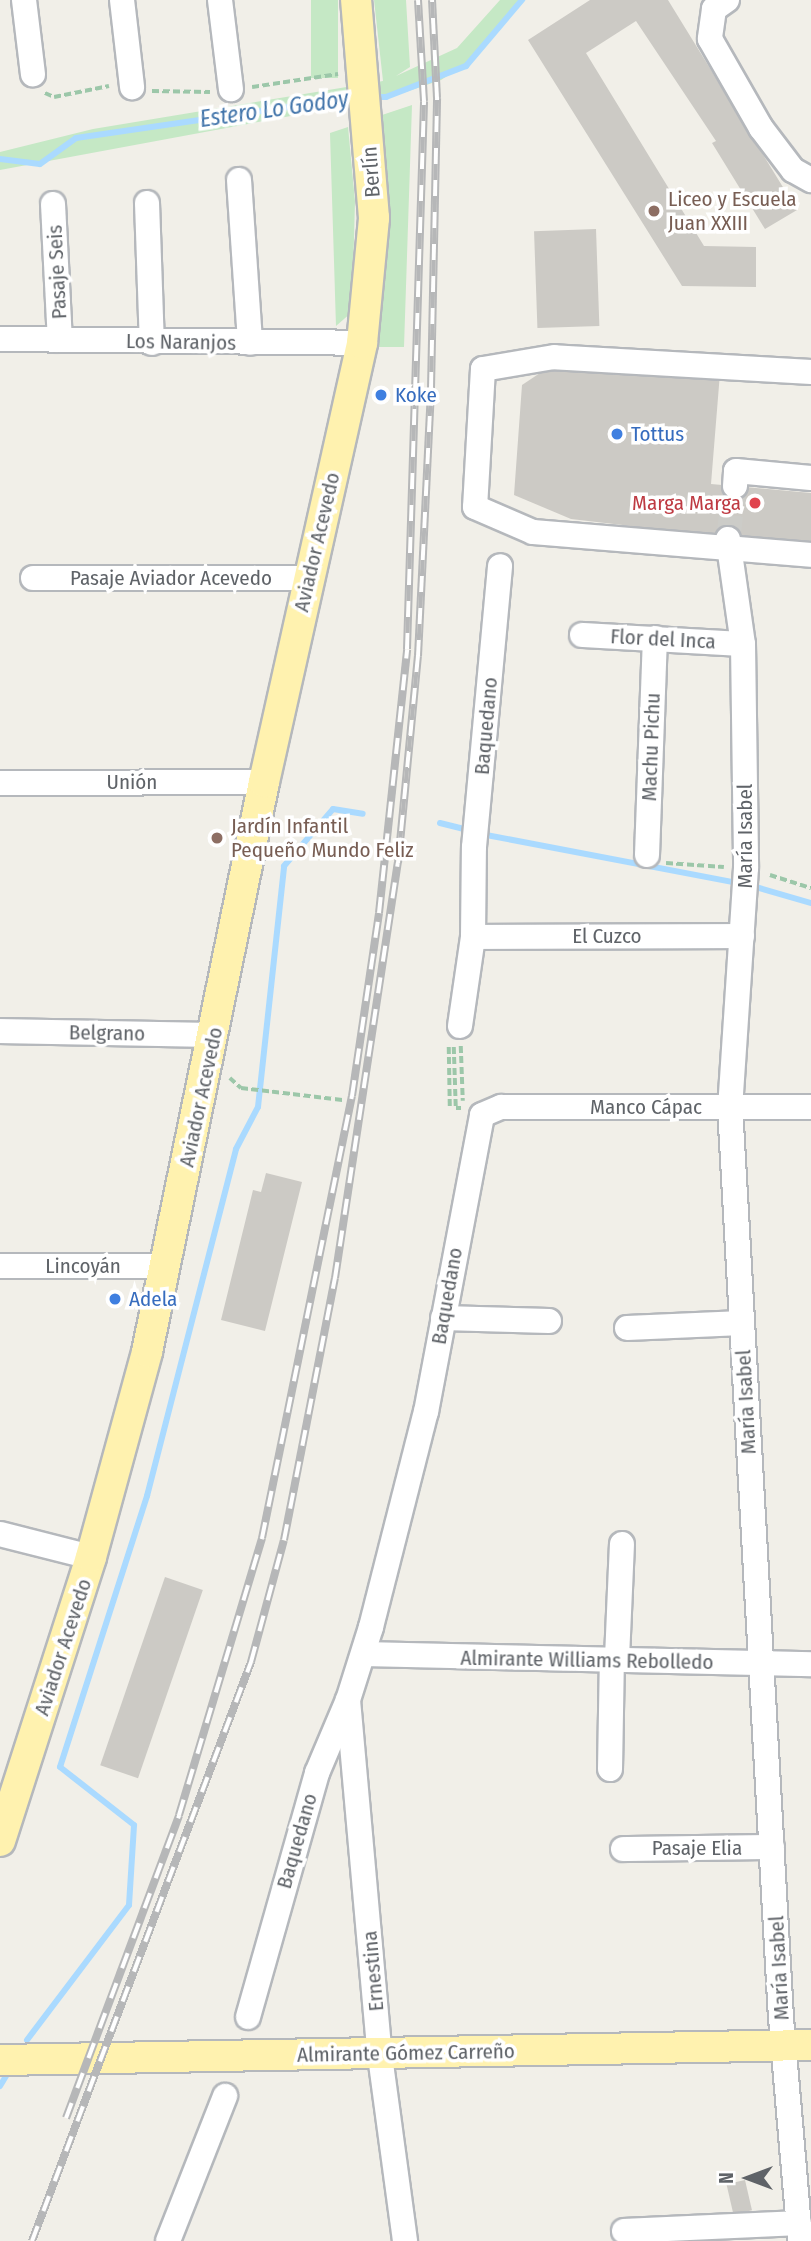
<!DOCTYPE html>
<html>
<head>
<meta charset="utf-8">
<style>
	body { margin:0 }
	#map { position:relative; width:811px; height:2241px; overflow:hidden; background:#f1efe8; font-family:"Fira Sans Condensed",sans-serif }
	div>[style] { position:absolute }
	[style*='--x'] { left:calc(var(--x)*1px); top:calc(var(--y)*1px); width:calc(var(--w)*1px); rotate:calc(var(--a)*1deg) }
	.green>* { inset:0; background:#c5e8c5; transform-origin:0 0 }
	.stream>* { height:6px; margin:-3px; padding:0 3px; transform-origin:3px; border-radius:3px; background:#aadaff }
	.building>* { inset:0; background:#cccac5; transform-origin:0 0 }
	.minor-tunnel>* { height:24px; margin-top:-12px; transform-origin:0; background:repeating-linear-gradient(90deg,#ccccc8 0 24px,transparent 0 36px) }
	.path>* { height:3.5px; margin-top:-1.75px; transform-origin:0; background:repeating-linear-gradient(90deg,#9cc7a9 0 7px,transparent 0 10.5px) }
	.roads { filter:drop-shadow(2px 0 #b5b8bc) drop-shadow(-2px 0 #b5b8bc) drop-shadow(0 2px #b5b8bc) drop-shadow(0 -2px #b5b8bc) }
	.minor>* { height:24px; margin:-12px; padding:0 12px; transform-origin:12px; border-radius:12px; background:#fff }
	.major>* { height:30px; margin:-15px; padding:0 15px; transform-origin:15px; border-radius:15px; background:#fff2af }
	.rail>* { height:8px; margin-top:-4px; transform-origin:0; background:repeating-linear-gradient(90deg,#fff 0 16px,#b6b7b8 0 32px); box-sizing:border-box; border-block:2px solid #b6b7b8 }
	.dots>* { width:19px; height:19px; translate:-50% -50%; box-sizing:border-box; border:4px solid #fff; border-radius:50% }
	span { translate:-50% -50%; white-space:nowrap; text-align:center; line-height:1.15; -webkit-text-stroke:7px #fff; paint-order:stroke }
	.street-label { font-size:21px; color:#5f6368 }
	.education-label { font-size:21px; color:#785e54 }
	.left { translate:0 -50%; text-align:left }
	.shop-label { font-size:21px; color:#366cbe }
	.health-label { font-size:21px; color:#be3a42 }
	.right { translate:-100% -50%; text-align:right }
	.water-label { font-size:23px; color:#4174aa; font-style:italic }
	.north { position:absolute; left:713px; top:2143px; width:70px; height:70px; -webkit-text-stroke:5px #fff; paint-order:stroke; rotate:270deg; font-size:19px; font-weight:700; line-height:28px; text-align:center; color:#5f6368 }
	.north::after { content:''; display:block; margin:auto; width:24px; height:32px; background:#5f6368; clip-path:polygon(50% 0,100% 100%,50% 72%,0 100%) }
</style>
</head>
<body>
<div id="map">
	<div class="green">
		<div style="left:311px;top:0;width:27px;height:78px"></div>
		<div style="clip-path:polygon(374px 0,406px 0,410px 67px,396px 76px,457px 48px,500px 0,523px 0,473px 59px,441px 80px,388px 98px,0 170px,0 152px,93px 129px,383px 81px)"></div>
		<div style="clip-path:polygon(412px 105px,404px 347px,371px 347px,386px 273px,382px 115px)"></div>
		<div style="clip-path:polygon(348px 127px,355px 201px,352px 312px,336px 326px,330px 133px)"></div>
	</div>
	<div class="stream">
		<div style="--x:371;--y:97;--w:15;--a:0"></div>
		<div style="--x:386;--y:97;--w:86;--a:-21.2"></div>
		<div style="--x:466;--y:66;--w:87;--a:-49.7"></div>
		<div style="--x:0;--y:159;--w:40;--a:7.1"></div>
		<div style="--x:40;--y:164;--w:44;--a:-35.8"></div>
		<div style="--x:76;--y:138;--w:284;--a:-8.3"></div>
		<div style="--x:440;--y:823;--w:32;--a:14"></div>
		<div style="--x:481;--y:834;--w:262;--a:10.8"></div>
		<div style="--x:749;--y:885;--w:65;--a:16.2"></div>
		<div style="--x:27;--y:2040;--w:169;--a:-52.9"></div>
		<div style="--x:129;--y:1905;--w:80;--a:-86.4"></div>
		<div style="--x:134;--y:1825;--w:94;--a:-141.9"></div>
		<div style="--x:60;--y:1767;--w:285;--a:-72.2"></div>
		<div style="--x:147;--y:1496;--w:358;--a:-75.6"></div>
		<div style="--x:236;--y:1149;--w:47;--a:-62.4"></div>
		<div style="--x:258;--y:1107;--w:242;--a:-83.8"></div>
		<div style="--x:284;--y:866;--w:75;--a:-49.3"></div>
		<div style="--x:333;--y:809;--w:30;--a:9"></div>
		<div style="--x:0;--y:2086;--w:12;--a:-59"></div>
	</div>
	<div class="building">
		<div style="clip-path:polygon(590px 0,668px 0,797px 210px,765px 229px,712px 143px,716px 141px,636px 21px,586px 53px,704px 246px,756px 247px,756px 287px,682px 286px,528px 40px)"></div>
		<div style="left:596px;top:229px;width:97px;height:62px;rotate:88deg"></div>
		<div style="clip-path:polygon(561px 359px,720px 373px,711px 484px,811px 493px,811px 547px,571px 519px,514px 495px,522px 385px)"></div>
		<div style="clip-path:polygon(266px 1173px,302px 1182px,265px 1331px,221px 1320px,253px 1190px,261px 1192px)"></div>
		<div style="left:165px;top:1577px;width:40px;height:199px;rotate:19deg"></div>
		<div style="left:745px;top:2180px;width:31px;height:19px;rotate:77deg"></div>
	</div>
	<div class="minor-tunnel">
		<div style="--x:728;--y:539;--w:53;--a:-82.5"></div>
	</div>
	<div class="path">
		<div style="--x:252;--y:87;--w:87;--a:-8.6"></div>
		<div style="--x:152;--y:91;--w:58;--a:1"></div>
		<div style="--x:45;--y:93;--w:10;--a:24"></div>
		<div style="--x:54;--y:97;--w:56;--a:-11.3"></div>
		<div style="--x:666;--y:863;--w:58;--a:3.9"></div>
		<div style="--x:770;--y:875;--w:43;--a:17.6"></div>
		<div style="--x:461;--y:1046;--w:55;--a:87.9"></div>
		<div style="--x:449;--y:1047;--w:60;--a:89"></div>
		<div style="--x:454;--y:1047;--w:61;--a:88.1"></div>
		<div style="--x:456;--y:1108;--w:5;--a:0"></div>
		<div style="--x:230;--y:1078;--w:15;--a:42"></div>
		<div style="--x:241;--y:1088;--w:102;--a:6.8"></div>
	</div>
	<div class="roads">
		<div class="minor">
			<div style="--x:24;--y:0;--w:75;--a:83.1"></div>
			<div style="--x:122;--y:0;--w:88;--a:83.4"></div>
			<div style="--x:220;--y:0;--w:90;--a:83"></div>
			<div style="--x:727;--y:0;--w:16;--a:145"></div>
			<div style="--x:714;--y:9;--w:30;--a:98"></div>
			<div style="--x:710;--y:39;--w:103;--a:60.2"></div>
			<div style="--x:761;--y:128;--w:53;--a:52.7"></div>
			<div style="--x:793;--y:170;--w:21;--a:29"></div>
			<div style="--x:239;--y:180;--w:163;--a:86.1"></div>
			<div style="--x:147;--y:203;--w:140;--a:88"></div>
			<div style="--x:53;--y:204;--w:136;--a:87.1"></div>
			<div style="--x:0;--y:339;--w:362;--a:0.6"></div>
			<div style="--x:811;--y:372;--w:257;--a:-176.7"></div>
			<div style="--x:554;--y:357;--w:72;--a:170.4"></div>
			<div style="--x:483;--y:369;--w:138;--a:93.3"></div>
			<div style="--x:475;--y:507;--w:63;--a:23.3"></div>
			<div style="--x:533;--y:532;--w:279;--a:4.7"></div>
			<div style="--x:735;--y:486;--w:15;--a:-86"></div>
			<div style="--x:736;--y:471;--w:75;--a:5.3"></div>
			<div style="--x:728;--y:539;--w:106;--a:81.9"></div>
			<div style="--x:743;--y:644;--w:224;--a:89.2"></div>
			<div style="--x:746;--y:868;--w:239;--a:93.8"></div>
			<div style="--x:730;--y:1106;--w:913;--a:86.8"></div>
			<div style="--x:781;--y:2018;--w:224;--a:85.1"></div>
			<div style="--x:33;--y:578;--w:275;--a:0"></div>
			<div style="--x:582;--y:635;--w:161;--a:3.2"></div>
			<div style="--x:0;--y:783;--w:264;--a:-0.2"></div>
			<div style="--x:647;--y:855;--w:217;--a:-87.9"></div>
			<div style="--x:473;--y:937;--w:269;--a:-0.2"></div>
			<div style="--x:460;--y:1026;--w:90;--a:-81.7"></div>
			<div style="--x:473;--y:937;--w:90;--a:-89.4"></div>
			<div style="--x:474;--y:847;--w:282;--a:-84.7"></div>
			<div style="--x:0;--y:1031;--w:214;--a:1.1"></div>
			<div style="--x:0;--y:1266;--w:165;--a:0"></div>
			<div style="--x:443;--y:1318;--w:106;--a:1.6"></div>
			<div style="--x:627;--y:1328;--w:115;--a:-2.5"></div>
			<div style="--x:0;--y:1534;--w:94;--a:14.2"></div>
			<div style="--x:364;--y:1654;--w:447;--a:1.3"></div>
			<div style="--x:617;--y:1658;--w:114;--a:-87.5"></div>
			<div style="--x:348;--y:1700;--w:357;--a:84.9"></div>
			<div style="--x:380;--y:2056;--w:187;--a:82.3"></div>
			<div style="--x:610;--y:1769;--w:111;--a:-89"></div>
			<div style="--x:623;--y:1849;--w:149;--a:-0.8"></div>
			<div style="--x:248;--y:2017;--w:254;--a:-74.2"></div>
			<div style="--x:317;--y:1773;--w:79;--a:-67"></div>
			<div style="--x:348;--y:1700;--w:77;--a:-72.5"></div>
			<div style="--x:371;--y:1627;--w:222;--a:-75.7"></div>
			<div style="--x:426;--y:1412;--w:302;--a:-79.3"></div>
			<div style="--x:482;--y:1115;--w:21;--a:-23"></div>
			<div style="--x:501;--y:1107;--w:310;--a:0"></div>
			<div style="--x:624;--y:2231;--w:175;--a:-2.6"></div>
			<div style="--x:168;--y:2241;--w:156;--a:-68.5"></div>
		</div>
		<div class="major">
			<div style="--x:0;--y:1841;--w:298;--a:-72.2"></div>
			<div style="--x:91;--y:1557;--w:213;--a:-74.7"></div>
			<div style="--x:147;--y:1352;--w:582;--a:-78.4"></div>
			<div style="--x:264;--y:782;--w:450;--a:-77.4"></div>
			<div style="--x:362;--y:343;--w:126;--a:-84.5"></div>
			<div style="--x:374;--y:218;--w:219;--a:-94.7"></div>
			<div style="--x:0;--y:2060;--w:811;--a:-1.06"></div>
		</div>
	</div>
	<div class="rail">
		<div style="--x:66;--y:2118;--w:323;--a:-69.5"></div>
		<div style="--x:179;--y:1815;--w:289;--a:-73.3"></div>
		<div style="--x:262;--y:1538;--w:451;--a:-78.5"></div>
		<div style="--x:352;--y:1096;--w:185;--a:-81.6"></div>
		<div style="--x:379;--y:913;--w:265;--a:-83.9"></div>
		<div style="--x:407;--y:649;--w:548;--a:-88.22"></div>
		<div style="--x:424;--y:101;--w:101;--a:-93.4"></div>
		<div style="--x:32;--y:2241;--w:619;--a:-69.28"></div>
		<div style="--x:251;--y:1662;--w:126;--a:-74.9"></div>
		<div style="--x:284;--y:1540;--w:267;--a:-79"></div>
		<div style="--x:335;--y:1278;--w:420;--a:-81.4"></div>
		<div style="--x:398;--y:863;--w:208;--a:-84.5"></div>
		<div style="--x:418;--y:656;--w:268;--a:-87.2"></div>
		<div style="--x:431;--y:388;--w:290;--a:-88.8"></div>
		<div style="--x:437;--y:98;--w:98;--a:-92.9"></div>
	</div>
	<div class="dots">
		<div style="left:654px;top:211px;background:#8d6e63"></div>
		<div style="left:381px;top:395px;background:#3f7fe0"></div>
		<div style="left:617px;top:434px;background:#3f7fe0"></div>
		<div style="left:755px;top:503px;background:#e0444e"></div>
		<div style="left:217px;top:838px;background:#8d6e63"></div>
		<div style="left:115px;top:1299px;background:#3f7fe0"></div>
	</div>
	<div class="street-label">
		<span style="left:371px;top:172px;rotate:-94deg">Berlín</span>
		<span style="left:57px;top:272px;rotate:-93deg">Pasaje Seis</span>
		<span style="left:181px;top:342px;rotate:1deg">Los Naranjos</span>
		<span style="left:317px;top:542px;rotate:-77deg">Aviador Acevedo</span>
		<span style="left:171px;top:578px">Pasaje Aviador Acevedo</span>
		<span style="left:663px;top:639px;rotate:3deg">Flor del Inca</span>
		<span style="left:486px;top:726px;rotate:-85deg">Baquedano</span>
		<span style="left:651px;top:747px;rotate:-88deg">Machu Pichu</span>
		<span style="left:132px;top:782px">Unión</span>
		<span style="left:745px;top:836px;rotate:-90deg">María Isabel</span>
		<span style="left:607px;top:936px">El Cuzco</span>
		<span style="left:107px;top:1033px;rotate:1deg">Belgrano</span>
		<span style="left:201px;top:1097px;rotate:-78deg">Aviador Acevedo</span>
		<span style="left:646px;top:1107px">Manco Cápac</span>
		<span style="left:83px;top:1266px">Lincoyán</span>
		<span style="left:447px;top:1296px;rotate:-80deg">Baquedano</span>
		<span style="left:746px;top:1402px;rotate:-93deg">María Isabel</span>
		<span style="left:63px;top:1647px;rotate:-72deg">Aviador Acevedo</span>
		<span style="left:587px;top:1660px;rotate:1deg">Almirante Williams Rebolledo</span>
		<span style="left:297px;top:1841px;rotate:-74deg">Baquedano</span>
		<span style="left:697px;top:1848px">Pasaje Elia</span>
		<span style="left:779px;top:1968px;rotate:-93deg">María Isabel</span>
		<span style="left:373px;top:1971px;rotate:-95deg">Ernestina</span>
		<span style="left:406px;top:2053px;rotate:-1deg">Almirante Gómez Carreño</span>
	</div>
	<div class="education-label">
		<span class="left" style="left:668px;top:211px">Liceo y Escuela<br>Juan XXIII</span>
		<span class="left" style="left:231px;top:838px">Jardín Infantil<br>Pequeño Mundo Feliz</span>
	</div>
	<div class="shop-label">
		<span class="left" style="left:395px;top:395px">Koke</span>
		<span class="left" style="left:631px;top:434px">Tottus</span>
		<span class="left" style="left:129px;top:1299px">Adela</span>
	</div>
	<div class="health-label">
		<span class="right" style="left:741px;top:503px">Marga Marga</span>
	</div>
	<div class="water-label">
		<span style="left:274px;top:109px;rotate:-8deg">Estero Lo Godoy</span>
	</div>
	<div class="north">N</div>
</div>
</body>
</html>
